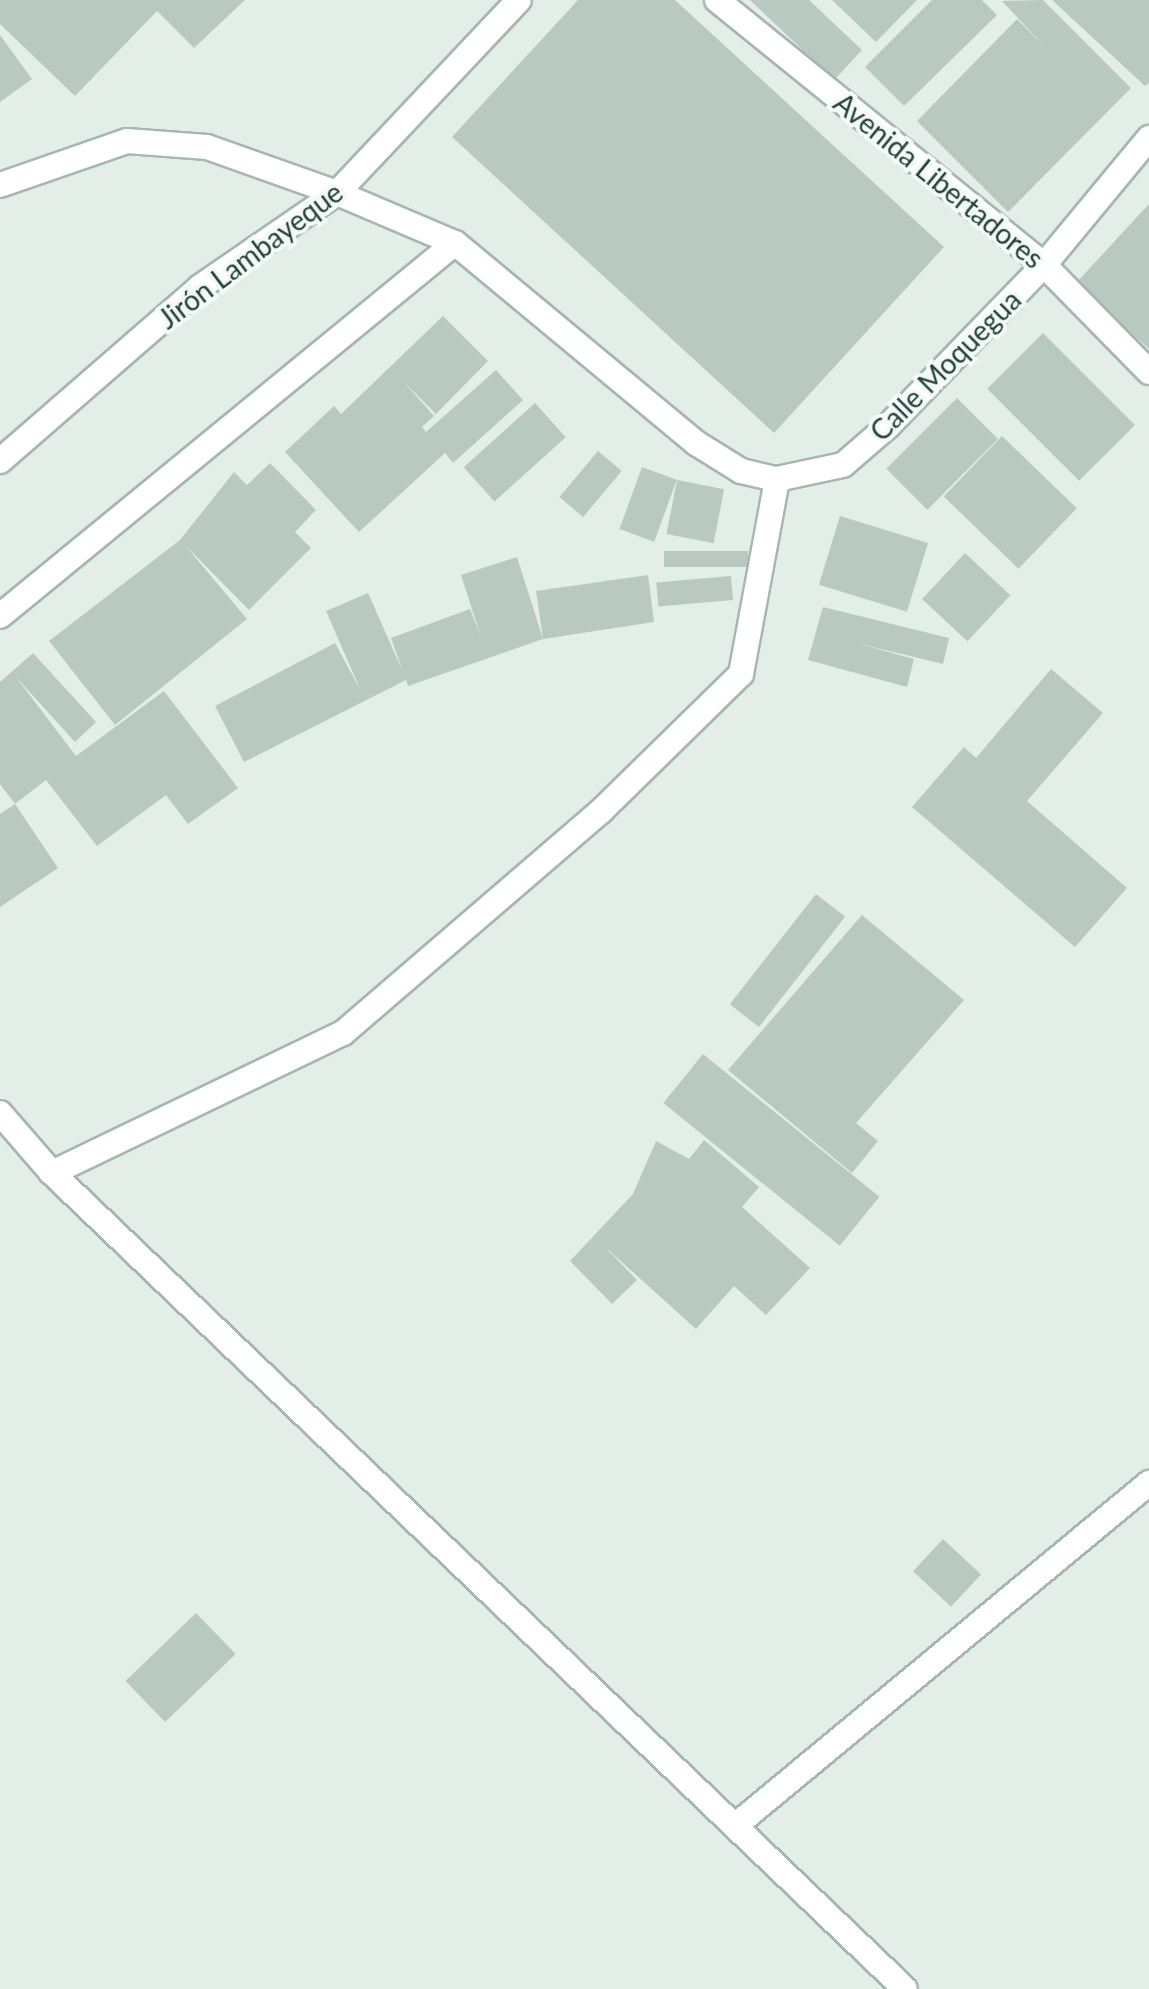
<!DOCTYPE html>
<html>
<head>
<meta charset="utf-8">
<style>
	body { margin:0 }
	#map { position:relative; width:1149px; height:1989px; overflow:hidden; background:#e3eee9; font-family:Lato,sans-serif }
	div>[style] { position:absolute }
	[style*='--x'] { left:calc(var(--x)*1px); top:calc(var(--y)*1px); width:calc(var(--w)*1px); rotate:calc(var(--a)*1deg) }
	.building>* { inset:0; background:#b8c9c2; transform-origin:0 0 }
	.roads { filter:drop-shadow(2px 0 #a5b7b1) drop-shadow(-2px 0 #a5b7b1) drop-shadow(0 2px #a5b7b1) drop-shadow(0 -2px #a5b7b1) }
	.street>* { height:24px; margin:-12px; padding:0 12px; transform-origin:12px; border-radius:12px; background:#fff }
	.secondary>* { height:24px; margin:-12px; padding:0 12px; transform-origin:12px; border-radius:12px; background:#fff }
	span { translate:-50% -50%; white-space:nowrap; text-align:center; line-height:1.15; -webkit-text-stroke:8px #f4faf7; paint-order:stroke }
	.street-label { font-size:28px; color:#214139 }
</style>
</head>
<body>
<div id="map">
	<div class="building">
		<div style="clip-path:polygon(0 0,245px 0,194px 48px,157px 11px,75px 96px,0 24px)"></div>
		<div style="clip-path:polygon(578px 0,675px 0,944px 247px,774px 433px,452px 137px)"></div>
		<div style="clip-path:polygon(750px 0,809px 0,862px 50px,834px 80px)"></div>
		<div style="clip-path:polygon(832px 0,917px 0,876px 42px)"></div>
		<div style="clip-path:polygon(932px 0,982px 0,997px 15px,904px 106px,865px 67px)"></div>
		<div style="clip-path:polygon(1043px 0,1131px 88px,1008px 212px,917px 121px,1017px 19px,1046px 48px,1002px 1px)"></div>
		<div style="clip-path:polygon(1052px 0,1149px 0,1149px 83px,1145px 86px)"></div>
		<div style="clip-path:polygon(0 35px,32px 79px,0 102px)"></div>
		<div style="clip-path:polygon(1149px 204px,1149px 349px,1076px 283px)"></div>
		<div style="clip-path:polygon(443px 316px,488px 361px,436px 414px,403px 381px,434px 416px,422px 427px,426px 432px,496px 370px,523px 400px,453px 463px,445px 453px,359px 532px,285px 452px,334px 406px,341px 414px)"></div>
		<div style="left:1043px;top:333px;width:130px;height:79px;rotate:45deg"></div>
		<div style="left:957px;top:398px;width:58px;height:100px;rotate:45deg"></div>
		<div style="left:535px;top:403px;width:46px;height:96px;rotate:48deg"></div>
		<div style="left:1002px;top:436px;width:104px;height:84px;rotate:44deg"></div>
		<div style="left:598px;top:451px;width:31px;height:60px;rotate:40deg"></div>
		<div style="clip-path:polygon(270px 463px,316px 510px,295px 532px,311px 548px,249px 610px,185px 545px,247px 619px,115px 725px,49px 641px,180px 540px,234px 472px,247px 485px)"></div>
		<div style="left:642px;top:467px;width:37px;height:66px;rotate:20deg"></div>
		<div style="left:677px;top:480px;width:48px;height:55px;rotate:11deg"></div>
		<div style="left:840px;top:516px;width:92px;height:72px;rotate:17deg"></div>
		<div style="left:748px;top:551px;width:16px;height:84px;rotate:90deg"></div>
		<div style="left:965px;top:553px;width:62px;height:63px;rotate:43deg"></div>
		<div style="clip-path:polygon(517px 557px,543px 639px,536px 591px,648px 575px,654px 622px,543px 639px,408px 686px,406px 680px,244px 762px,215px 706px,335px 643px,361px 691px,326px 611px,368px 593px,403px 672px,391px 638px,470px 609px,481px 637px,461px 575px)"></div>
		<div style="left:731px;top:576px;width:24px;height:75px;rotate:85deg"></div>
		<div style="clip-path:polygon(823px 607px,949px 638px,943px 664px,856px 643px,914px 659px,907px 687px,808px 660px)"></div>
		<div style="clip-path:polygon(33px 653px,96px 722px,75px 742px,16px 677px,76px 756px,164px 691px,238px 788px,188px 824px,166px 795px,97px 846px,46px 780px,15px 804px,0 784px,0 682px)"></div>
		<div style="clip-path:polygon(1051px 669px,1103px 713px,1027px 801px,1127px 888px,1075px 947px,912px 807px,964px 747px,976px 758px)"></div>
		<div style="clip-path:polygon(15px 804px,58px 868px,0 907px,0 814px)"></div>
		<div style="left:816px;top:894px;width:37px;height:140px;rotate:38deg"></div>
		<div style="clip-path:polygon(862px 915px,964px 1000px,856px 1123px,878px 1141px,852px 1173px,728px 1070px)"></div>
		<div style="left:703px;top:1054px;width:227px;height:63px;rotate:39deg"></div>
		<div style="clip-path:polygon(704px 1140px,759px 1187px,742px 1207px,810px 1268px,766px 1315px,734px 1286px,696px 1329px,604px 1246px,637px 1280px,612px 1304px,570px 1261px,633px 1194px,656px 1141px,689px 1159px)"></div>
		<div style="left:943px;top:1539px;width:52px;height:44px;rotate:43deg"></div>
		<div style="left:196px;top:1613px;width:57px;height:98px;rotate:46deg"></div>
	</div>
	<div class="roads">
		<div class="street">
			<div style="--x:717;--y:0;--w:421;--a:39"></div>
			<div style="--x:1044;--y:265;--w:150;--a:45.5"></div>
			<div style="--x:0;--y:185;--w:134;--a:-19.1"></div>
			<div style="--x:127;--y:141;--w:80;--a:4.3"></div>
			<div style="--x:207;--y:147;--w:138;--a:19.5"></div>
			<div style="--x:337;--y:193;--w:128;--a:23"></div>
			<div style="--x:455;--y:243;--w:313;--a:39.7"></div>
			<div style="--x:696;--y:443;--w:53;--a:31.9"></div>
			<div style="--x:741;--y:471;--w:37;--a:13"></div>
			<div style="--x:777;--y:479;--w:67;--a:-12"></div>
			<div style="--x:843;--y:465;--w:60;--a:-40.9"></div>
			<div style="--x:888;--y:426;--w:224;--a:-45.9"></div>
			<div style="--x:1044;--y:265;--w:165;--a:-50.4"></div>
			<div style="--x:0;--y:461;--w:265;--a:-41"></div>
			<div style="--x:200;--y:287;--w:166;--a:-34.5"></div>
			<div style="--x:337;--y:193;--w:265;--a:-46.7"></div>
			<div style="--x:0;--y:616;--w:588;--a:-39.34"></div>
			<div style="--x:52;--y:1173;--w:323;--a:-25.7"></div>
			<div style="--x:343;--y:1033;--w:340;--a:-40.7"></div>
			<div style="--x:601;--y:811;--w:196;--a:-44.4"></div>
			<div style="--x:741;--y:674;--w:198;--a:-79.5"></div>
			<div style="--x:735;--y:1826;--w:538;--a:-39.64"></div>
		</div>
		<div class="secondary">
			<div style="--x:0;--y:1113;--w:79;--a:49.1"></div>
			<div style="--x:52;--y:1173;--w:1180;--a:43.73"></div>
		</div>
	</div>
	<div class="street-label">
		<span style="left:939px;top:180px;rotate:39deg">Avenida Libertadores</span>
		<span style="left:250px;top:255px;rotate:-37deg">Jirón Lambayeque</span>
		<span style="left:945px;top:365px;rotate:-45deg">Calle Moquegua</span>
	</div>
</div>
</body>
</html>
